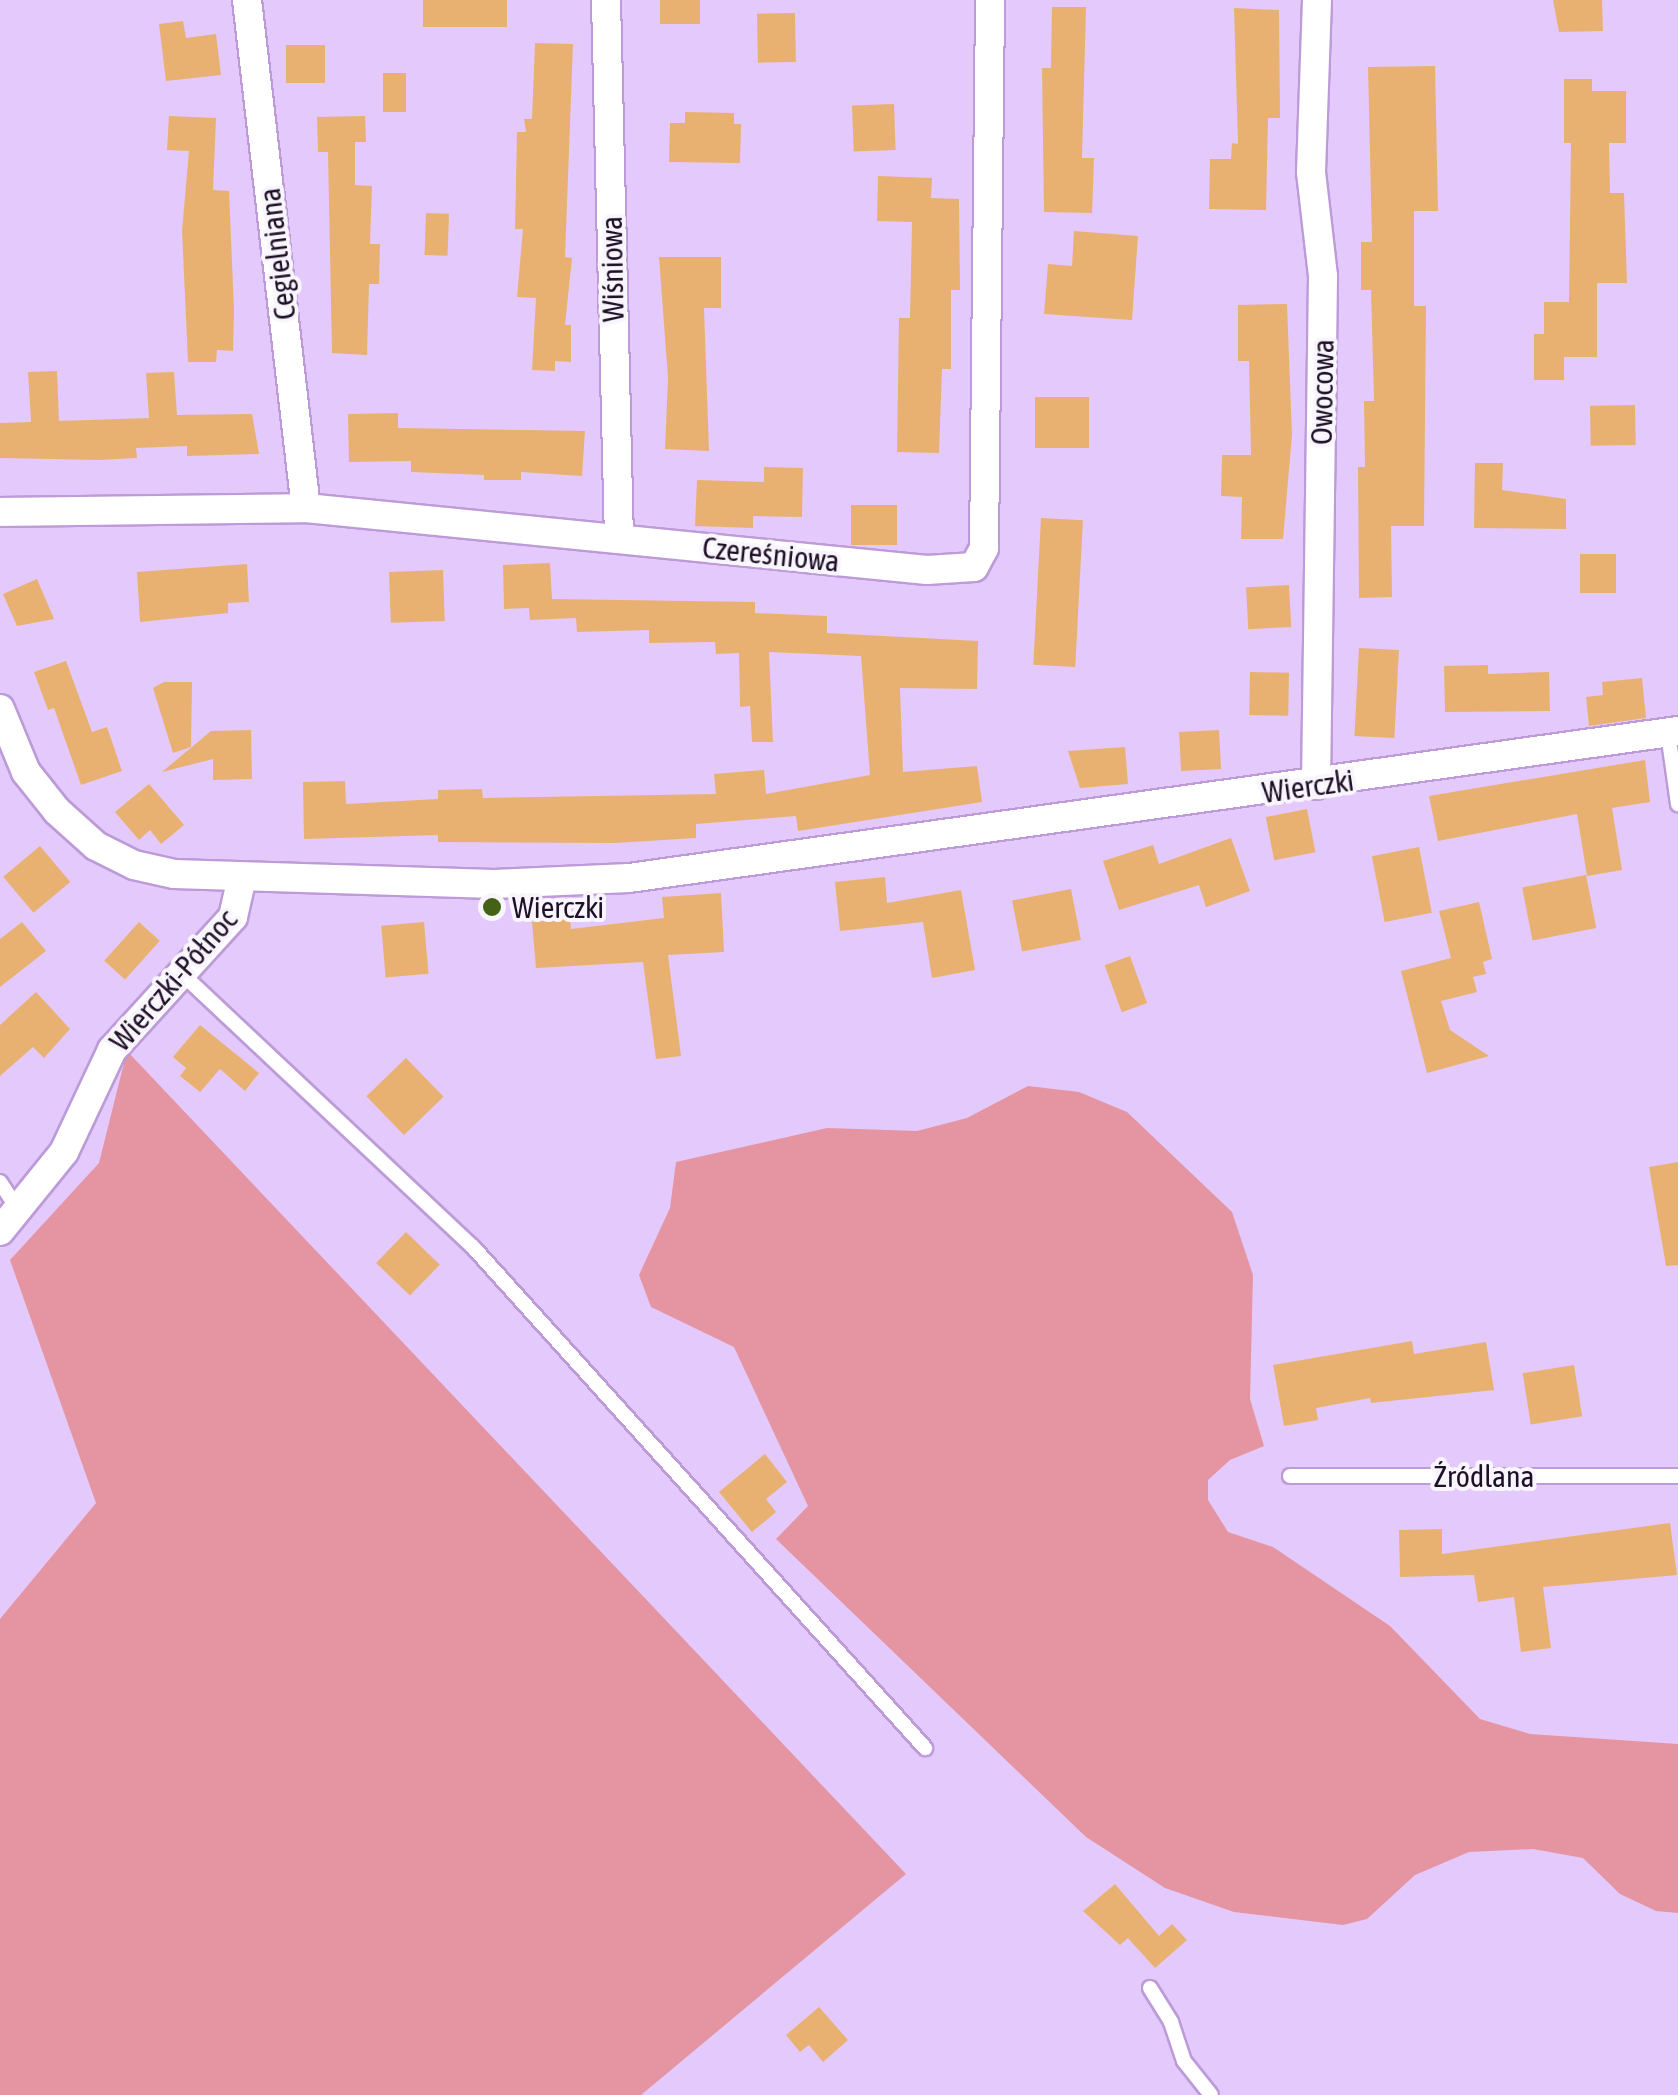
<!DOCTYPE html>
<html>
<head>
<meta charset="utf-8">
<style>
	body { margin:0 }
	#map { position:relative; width:1678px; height:2095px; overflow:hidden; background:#e4c9fc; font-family:"Asap Condensed",sans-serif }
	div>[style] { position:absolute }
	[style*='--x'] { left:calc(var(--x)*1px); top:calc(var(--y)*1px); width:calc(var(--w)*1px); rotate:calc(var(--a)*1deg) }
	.green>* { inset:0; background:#e594a1 }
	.building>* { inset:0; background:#e9b171; transform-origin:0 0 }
	.roads { filter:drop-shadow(2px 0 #bc9bd8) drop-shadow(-2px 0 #bc9bd8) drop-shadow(0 2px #bc9bd8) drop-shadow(0 -2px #bc9bd8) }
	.service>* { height:14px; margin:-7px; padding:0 7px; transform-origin:7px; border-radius:7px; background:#fff }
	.minor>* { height:28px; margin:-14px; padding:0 14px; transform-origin:14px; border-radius:14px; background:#fff }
	.dots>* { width:28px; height:28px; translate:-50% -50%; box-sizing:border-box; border:5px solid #f9f5fc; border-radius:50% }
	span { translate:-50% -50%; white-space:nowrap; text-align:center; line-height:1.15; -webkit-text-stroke:8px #f9f5fc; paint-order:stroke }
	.street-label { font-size:30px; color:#1e1127 }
	.poi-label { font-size:30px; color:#1e1127 }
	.left { translate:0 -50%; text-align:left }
</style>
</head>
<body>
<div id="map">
	<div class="green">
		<div style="clip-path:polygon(127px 1051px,906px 1874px,641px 2095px,0 2095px,0 1619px,96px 1503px,10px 1260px,99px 1163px)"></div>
		<div style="clip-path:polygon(1028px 1086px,1079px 1092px,1127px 1112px,1232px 1212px,1253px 1275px,1250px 1399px,1264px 1446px,1230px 1460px,1208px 1480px,1208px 1500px,1228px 1532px,1273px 1547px,1390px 1626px,1480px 1719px,1530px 1734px,1678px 1744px,1678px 1913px,1656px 1911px,1620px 1894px,1583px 1858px,1533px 1849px,1469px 1852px,1415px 1875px,1367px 1919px,1343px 1925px,1234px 1912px,1165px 1888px,1086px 1837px,776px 1539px,808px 1506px,734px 1347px,651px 1307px,639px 1275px,670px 1208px,676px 1162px,827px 1128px,917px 1131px,967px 1118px)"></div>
	</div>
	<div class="building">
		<div style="left:423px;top:0;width:84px;height:27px"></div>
		<div style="left:660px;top:0;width:40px;height:24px"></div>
		<div style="clip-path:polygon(1553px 0,1602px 0,1603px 31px,1559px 32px)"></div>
		<div style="clip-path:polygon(1052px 7px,1086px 7px,1082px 158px,1094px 158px,1092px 213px,1044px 212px,1042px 68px,1051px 68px)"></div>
		<div style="clip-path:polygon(1234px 8px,1279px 10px,1280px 118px,1268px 118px,1266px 210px,1209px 209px,1210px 159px,1231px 159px,1232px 143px,1238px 144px)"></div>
		<div style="left:795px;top:13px;width:49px;height:38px;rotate:89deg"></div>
		<div style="clip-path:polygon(183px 21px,186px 38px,216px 34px,221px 75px,166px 81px,159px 24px)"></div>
		<div style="clip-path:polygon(535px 43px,573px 44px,565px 257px,572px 258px,565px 325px,571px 325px,571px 362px,555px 361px,555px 371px,532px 370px,536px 298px,517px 297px,523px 229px,515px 229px,517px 132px,526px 132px,524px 119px,532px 119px)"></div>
		<div style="left:286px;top:45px;width:39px;height:38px"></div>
		<div style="clip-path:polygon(1435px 66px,1438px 211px,1414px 211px,1414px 306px,1426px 306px,1424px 526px,1391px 526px,1392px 597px,1359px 598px,1358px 467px,1365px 467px,1364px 401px,1374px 401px,1371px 290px,1361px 290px,1361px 242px,1372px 242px,1368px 67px)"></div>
		<div style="left:383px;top:73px;width:23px;height:39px"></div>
		<div style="clip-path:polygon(1564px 79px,1592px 79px,1592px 91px,1626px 91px,1626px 143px,1609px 143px,1610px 193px,1624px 193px,1627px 283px,1597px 283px,1597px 357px,1564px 357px,1564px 380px,1534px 380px,1534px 334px,1544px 334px,1544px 302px,1569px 302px,1571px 143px,1564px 143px)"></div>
		<div style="left:894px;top:104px;width:46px;height:42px;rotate:88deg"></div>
		<div style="clip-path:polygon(685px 112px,734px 113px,734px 124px,741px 124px,740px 163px,669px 162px,670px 123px,685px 123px)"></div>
		<div style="clip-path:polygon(169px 116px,216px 118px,213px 190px,229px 191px,234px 310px,233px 351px,217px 350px,216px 362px,188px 362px,182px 231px,189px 151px,167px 150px)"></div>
		<div style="clip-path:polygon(365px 116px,366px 142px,355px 142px,355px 185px,372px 186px,370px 244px,380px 244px,379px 284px,369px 284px,367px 355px,332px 353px,328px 152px,318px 152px,317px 117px)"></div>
		<div style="clip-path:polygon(878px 176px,932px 178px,931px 198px,959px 199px,960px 290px,951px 290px,951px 369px,942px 369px,939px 453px,897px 452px,899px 318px,910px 318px,912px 222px,877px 221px)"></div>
		<div style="left:426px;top:213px;width:23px;height:42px;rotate:2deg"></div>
		<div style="clip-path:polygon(1074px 231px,1138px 236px,1132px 320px,1044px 314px,1048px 264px,1072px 266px)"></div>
		<div style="clip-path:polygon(659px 257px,721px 257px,721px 308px,704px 308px,709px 451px,665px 449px,668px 378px)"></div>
		<div style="clip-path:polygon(1287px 304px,1292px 435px,1283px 539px,1241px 539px,1242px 497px,1221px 496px,1222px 455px,1251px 455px,1249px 361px,1238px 361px,1238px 305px)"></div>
		<div style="clip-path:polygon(57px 371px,59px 421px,149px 418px,146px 373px,174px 372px,177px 415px,252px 414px,259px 454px,187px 456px,187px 446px,136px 448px,137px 458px,99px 460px,0 458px,0 423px,31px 422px,28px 372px)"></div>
		<div style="left:1035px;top:397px;width:54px;height:51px"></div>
		<div style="left:1635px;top:405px;width:40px;height:45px;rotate:89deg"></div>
		<div style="clip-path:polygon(398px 413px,398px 428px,585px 431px,582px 476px,521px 472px,521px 480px,484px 480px,484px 475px,411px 472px,411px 461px,349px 462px,348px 414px)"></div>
		<div style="clip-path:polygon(1475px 463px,1503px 463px,1502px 490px,1566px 499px,1566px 529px,1474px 528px)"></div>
		<div style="clip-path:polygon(764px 467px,803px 468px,802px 517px,753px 516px,753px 528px,695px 526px,697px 480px,764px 482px)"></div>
		<div style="left:851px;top:505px;width:46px;height:40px"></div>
		<div style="left:1041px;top:518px;width:42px;height:147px;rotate:3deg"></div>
		<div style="left:1580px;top:554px;width:36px;height:39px"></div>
		<div style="clip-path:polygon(550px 563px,552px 599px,755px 602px,755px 613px,827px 616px,827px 633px,978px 641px,977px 689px,900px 688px,903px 772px,977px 766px,982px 802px,798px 831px,796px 816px,696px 824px,696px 838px,615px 843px,438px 842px,438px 835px,304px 839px,303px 782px,345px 781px,346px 804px,438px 799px,438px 790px,482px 789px,483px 798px,716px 794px,714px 774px,764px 770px,766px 794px,870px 775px,861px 656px,769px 652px,773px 742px,752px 742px,750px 706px,740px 707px,739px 653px,716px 654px,715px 642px,649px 643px,649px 630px,577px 632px,576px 618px,530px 620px,529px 608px,504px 609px,503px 565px)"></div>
		<div style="clip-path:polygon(247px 564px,249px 602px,228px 603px,228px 613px,140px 622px,137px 572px)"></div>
		<div style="left:443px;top:570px;width:51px;height:54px;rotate:88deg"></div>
		<div style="clip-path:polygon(37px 579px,54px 619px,17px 626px,3px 594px)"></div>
		<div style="left:1289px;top:585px;width:42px;height:43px;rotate:87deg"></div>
		<div style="left:1359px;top:648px;width:40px;height:88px;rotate:3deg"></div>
		<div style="clip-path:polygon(66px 661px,92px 732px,107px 727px,122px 771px,81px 785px,54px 708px,48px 710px,34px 672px)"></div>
		<div style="clip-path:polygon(1488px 665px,1488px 674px,1549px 672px,1550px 711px,1445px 712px,1444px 666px)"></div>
		<div style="left:1250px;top:672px;width:39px;height:43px;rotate:1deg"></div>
		<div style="clip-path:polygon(1642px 678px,1646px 718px,1589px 726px,1586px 697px,1603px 695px,1602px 682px)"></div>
		<div style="clip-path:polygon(164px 682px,192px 682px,191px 747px,173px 753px,153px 688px)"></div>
		<div style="clip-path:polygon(251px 730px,252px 779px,213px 780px,213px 759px,162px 772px,211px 731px)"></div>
		<div style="left:1219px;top:730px;width:39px;height:40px;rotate:87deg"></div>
		<div style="clip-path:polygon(1125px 747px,1128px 784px,1080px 788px,1068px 751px)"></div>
		<div style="clip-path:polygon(1645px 760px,1650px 802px,1612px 808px,1622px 870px,1587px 876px,1577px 814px,1438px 841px,1429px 796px)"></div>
		<div style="clip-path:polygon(149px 784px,184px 825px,161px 844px,150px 830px,139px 840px,115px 812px)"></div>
		<div style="left:1307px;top:809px;width:44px;height:42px;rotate:79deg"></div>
		<div style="clip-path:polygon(1231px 838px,1250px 891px,1206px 907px,1199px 885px,1119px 910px,1103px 861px,1153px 845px,1159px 864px)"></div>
		<div style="left:40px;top:846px;width:47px;height:48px;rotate:50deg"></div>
		<div style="left:1419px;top:847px;width:67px;height:48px;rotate:79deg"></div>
		<div style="left:1586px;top:875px;width:54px;height:65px;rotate:79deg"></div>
		<div style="clip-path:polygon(885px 877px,887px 903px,961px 890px,975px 970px,932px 978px,923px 922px,840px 931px,835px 882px)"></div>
		<div style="left:1071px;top:889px;width:52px;height:60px;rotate:79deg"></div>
		<div style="clip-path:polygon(721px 893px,724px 952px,668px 955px,681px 1056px,656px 1059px,643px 962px,536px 968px,532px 922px,570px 919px,571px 929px,664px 918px,662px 897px)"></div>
		<div style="clip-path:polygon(1479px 902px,1492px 959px,1483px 962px,1486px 974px,1473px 977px,1477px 992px,1441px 1001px,1450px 1030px,1489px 1056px,1427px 1073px,1401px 971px,1451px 958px,1439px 911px)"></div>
		<div style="clip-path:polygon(22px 922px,46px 951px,0 987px,0 939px)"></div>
		<div style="left:139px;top:922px;width:28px;height:52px;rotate:42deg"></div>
		<div style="left:424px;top:922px;width:52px;height:43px;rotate:85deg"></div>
		<div style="left:1130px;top:956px;width:50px;height:27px;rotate:70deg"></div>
		<div style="clip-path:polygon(36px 992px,70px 1029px,44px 1058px,33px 1047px,0 1076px,0 1025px)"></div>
		<div style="clip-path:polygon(200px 1025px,259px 1073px,245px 1091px,220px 1069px,200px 1092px,180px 1076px,186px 1068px,173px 1057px)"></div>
		<div style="left:406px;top:1058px;width:54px;height:55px;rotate:46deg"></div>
		<div style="clip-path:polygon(1678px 1162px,1678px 1265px,1666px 1266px,1649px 1167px)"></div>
		<div style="left:406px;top:1232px;width:47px;height:43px;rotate:44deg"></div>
		<div style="clip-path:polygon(1412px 1341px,1414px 1354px,1486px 1342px,1494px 1390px,1371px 1403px,1370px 1398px,1316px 1408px,1318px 1420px,1284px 1426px,1273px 1365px)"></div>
		<div style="left:1574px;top:1365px;width:52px;height:52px;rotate:81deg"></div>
		<div style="clip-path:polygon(765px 1454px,787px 1482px,766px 1499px,776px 1512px,752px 1532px,719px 1492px)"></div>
		<div style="clip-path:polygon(1670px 1523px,1677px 1575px,1543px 1587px,1551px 1648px,1521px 1652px,1514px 1597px,1478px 1602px,1474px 1575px,1400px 1577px,1399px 1530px,1442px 1529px,1442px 1554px)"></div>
		<div style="clip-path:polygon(1115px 1884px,1159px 1936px,1172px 1924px,1187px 1940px,1155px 1968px,1128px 1938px,1120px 1945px,1083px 1911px)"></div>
		<div style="clip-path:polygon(819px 2007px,848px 2040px,823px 2062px,809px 2045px,800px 2052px,786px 2035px)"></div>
	</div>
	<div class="roads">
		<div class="service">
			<div style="--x:1668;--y:733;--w:72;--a:82"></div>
			<div style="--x:180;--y:972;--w:402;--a:43.2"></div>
			<div style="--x:473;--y:1247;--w:675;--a:47.94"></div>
			<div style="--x:0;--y:1182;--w:35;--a:57"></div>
			<div style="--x:1290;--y:1476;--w:388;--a:0"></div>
			<div style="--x:1150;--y:1988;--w:40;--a:58"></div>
			<div style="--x:1171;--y:2022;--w:41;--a:71.6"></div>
			<div style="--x:1184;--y:2061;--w:43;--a:51.5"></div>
		</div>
		<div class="minor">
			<div style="--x:247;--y:0;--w:511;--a:83.38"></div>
			<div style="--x:606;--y:0;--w:538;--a:88.62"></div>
			<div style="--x:0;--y:512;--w:306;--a:-0.7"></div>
			<div style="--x:306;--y:508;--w:624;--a:5.7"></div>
			<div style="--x:927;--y:570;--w:47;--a:-3.7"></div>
			<div style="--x:974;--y:567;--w:21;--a:-62"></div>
			<div style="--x:984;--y:548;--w:548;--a:-89.37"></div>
			<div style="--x:0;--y:709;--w:68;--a:67.6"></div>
			<div style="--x:26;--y:772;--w:50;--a:51.5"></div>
			<div style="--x:57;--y:811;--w:52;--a:41.9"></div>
			<div style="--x:96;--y:846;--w:42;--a:26.6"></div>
			<div style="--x:134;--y:865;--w:41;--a:12.7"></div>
			<div style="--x:174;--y:874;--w:320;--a:1.8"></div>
			<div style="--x:494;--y:884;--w:135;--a:-2.5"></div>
			<div style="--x:629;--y:878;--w:1059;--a:-7.98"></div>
			<div style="--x:1316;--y:785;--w:509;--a:-89.21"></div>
			<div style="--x:1323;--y:276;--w:105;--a:-96.6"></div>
			<div style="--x:1311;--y:172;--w:172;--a:-88"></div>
			<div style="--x:0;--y:1231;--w:102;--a:-51"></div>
			<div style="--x:64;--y:1152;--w:113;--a:-64.8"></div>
			<div style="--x:112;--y:1050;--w:180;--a:-47.7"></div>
			<div style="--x:233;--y:917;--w:41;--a:-77.3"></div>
		</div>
	</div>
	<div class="dots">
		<div style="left:492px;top:907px;background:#436215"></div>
	</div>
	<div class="street-label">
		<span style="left:277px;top:254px;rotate:-97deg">Cegielniana</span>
		<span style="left:612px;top:269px;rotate:-91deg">Wiśniowa</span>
		<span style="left:1322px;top:392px;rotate:-89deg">Owocowa</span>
		<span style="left:771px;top:554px;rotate:6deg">Czereśniowa</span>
		<span style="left:1308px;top:786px;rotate:-8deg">Wierczki</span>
		<span style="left:173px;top:980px;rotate:-49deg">Wierczki-Północ</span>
		<span style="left:1484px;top:1476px">Źródlana</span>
	</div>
	<div class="poi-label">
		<span class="left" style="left:512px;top:907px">Wierczki</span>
	</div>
</div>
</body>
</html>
